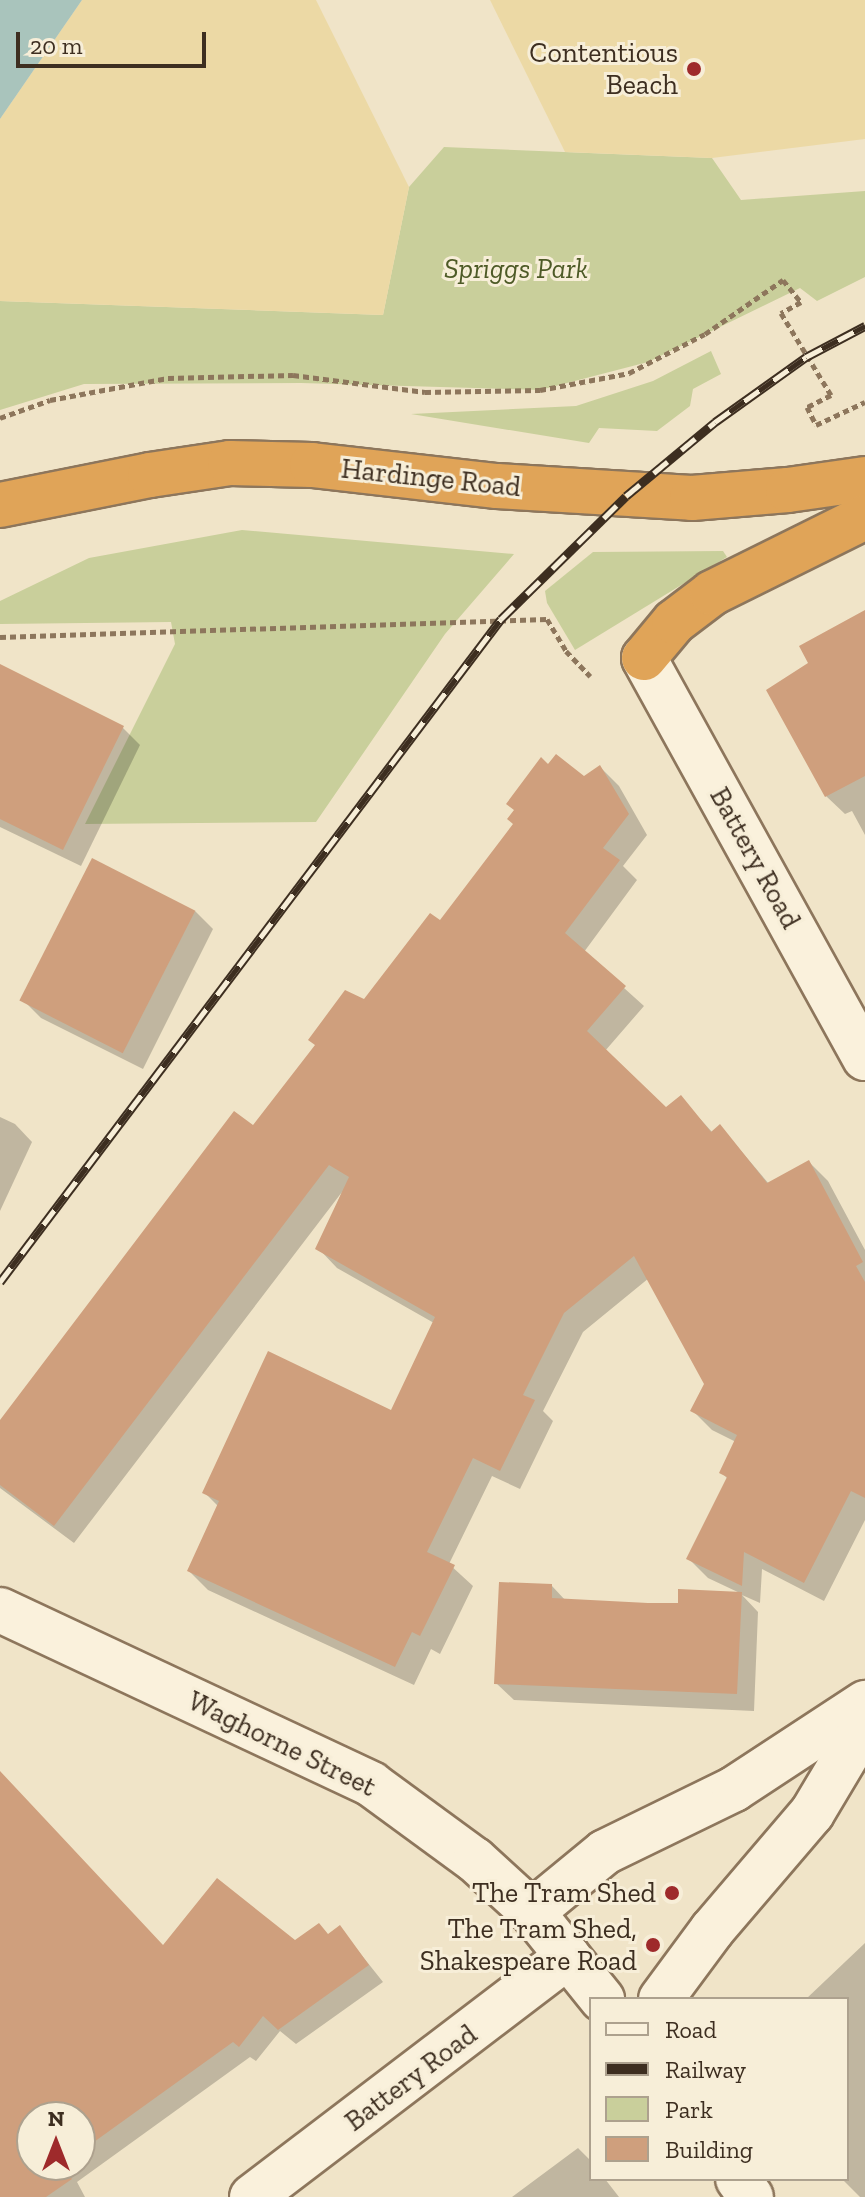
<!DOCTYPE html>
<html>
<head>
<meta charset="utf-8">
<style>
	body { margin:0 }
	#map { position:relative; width:865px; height:2197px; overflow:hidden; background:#f0e4c8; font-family:"Zilla Slab",serif }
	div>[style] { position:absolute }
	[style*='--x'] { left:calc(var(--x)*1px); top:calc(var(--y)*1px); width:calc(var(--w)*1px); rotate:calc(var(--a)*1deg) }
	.green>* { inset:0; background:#c9cf9b }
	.sand>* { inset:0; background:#ecd9a5 }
	.water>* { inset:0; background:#a9c4bc }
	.shadow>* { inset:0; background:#0003 }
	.building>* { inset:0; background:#cf9f7d; transform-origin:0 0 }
	.path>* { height:5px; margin-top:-2.5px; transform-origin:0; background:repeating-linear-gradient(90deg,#8d765c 0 6px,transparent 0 10px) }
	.roads { filter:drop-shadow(2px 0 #8d765c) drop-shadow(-2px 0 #8d765c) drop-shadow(0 2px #8d765c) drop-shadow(0 -2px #8d765c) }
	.street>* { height:44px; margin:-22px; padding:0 22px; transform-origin:22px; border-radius:22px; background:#faf1dc }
	.secondary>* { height:44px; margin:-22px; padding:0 22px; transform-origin:22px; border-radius:22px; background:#faf1dc }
	.highway>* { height:44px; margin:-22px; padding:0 22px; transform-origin:22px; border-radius:22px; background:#e0a458 }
	.rail>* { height:9px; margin-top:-4.5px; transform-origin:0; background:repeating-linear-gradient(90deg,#f7eed8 0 18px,#3d2e20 0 36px); box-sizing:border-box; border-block:2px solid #3d2e20 }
	.dots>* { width:22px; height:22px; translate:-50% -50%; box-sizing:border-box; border:4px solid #f7eed8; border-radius:50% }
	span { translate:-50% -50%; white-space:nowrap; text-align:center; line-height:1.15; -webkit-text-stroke:6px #f7eed8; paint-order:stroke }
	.poi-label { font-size:28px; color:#3d2e20 }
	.right { translate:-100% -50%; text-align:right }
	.park-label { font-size:28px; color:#4d5a26; font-style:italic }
	.street-label { font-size:28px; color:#3d2e20 }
	.legend { position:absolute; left:589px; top:1997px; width:260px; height:184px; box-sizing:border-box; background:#f7eed8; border:2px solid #ada18e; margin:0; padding:10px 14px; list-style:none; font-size:24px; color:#3d2e20 }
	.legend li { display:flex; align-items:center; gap:16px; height:40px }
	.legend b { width:40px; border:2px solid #ada18e }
	.north { position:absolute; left:16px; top:2101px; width:80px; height:80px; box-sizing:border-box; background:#f7eed8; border:2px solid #ada18e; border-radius:50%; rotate:0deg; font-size:22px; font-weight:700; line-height:32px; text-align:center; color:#3d2e20 }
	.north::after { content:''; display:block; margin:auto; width:28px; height:36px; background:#9e2a2b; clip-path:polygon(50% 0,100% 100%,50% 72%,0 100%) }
	.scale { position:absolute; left:16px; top:32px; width:190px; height:36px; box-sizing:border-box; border:4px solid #3d2e20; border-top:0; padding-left:10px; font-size:24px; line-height:28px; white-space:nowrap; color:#3d2e20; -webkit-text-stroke:6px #f7eed8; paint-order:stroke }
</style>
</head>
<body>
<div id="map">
	<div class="green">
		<div style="clip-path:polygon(444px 147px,712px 158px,741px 200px,865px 191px,865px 277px,817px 301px,800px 288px,648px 362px,540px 390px,301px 383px,84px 384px,0 410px,0 301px,383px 315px,409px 187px)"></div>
		<div style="clip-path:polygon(711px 351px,721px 374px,693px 389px,690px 406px,657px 431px,599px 428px,589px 443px,411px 414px,576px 406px,653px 381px)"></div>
		<div style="clip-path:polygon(242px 530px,514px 554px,445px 634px,316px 822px,85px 824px,175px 644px,171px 622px,0 624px,0 601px,89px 558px)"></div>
		<div style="clip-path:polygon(723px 551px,727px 557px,575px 650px,547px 603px,545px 591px,593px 552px)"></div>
	</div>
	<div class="sand">
		<div style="clip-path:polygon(82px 0,316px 0,409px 187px,383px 315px,0 301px,0 119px)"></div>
		<div style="clip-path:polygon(490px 0,865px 0,865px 139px,712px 158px,565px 152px)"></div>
	</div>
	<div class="water">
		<div style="clip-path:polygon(0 0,82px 0,0 119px)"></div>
	</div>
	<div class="shadow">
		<div style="clip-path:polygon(865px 613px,865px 835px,852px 811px,845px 814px,826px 796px,768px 690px,810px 664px)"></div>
		<div style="clip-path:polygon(0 694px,123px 728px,140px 745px,81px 866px,0 827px)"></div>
		<div style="clip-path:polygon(549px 766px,584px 779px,600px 767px,619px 786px,647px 835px,623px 866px,637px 880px,584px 952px,644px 1006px,605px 1051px,666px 1110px,681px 1098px,713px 1133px,720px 1126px,769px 1184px,809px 1162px,828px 1181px,865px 1250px,865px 1520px,824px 1601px,762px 1569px,760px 1603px,742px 1595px,758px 1612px,754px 1711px,514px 1700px,496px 1683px,552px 1586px,566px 1601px,680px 1605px,742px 1594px,708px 1578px,689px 1559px,728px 1479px,721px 1472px,736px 1442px,712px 1430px,693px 1411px,706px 1384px,649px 1278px,583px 1332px,543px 1411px,553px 1421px,520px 1489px,492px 1476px,449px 1564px,473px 1586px,440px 1654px,431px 1649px,414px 1685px,208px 1590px,189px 1571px,219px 1507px,205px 1493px,392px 1413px,434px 1323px,337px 1268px,318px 1248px,342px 1192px,74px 1543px,0 1488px,0 1423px,364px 1002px,440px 923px,516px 824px)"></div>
		<div style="clip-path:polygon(195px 911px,213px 929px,143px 1069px,41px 1018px,23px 1000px)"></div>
		<div style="clip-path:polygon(0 1117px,15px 1124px,32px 1142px,0 1211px)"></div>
		<div style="clip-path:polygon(evenodd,0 1799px,164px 1948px,295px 1943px,329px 1936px,340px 1928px,383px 1982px,296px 2044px,280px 2031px,256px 2061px,250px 2057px,77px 2182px,85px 2197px,0 2197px,0 1799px,32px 2117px,80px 2117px,80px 2165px,32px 2165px,32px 2117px)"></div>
		<div style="clip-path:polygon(865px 1943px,865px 2197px,860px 2197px,842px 2179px,847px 2179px,847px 1999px,806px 1999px)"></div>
		<div style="clip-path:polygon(578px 2148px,591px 2161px,591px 2179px,605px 2179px,619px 2197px,512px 2197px)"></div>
	</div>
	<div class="building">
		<div style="clip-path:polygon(865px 610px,865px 776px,825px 797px,766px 690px,808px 663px,799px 646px)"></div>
		<div style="clip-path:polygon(0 664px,124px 726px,63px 850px,0 819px)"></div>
		<div style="clip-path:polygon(556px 754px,584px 776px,600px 765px,629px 814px,603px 848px,620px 860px,565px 933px,626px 986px,587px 1031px,666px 1107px,681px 1095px,711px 1132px,720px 1124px,767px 1183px,809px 1160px,863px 1262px,856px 1266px,865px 1282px,865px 1498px,851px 1491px,804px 1583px,744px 1552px,742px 1586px,686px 1559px,727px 1477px,719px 1473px,737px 1435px,690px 1411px,704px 1384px,634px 1256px,564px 1313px,523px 1395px,535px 1400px,500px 1471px,473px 1458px,427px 1552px,455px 1565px,420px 1636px,412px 1632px,395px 1667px,187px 1571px,219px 1501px,202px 1493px,268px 1351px,391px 1410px,435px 1317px,315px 1249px,349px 1177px,329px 1165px,54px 1526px,0 1485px,0 1420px,234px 1111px,253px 1125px,315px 1045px,308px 1040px,345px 990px,364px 999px,430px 913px,440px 920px,513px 824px,507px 819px,514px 810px,506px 804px,541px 757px,548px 764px)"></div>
		<div style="left:92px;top:858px;width:116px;height:160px;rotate:27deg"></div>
		<div style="clip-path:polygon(499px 1582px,552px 1584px,552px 1598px,648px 1603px,678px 1603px,678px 1589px,742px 1592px,737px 1694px,494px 1684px)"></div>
		<div style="clip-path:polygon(0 1771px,163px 1945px,217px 1878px,295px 1940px,319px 1923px,328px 1934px,340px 1925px,369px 1965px,278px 2030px,263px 2016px,239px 2047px,233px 2042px,80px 2152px,80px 2117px,32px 2117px,32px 2165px,62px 2165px,72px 2179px,46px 2197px,0 2197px)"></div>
	</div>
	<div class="path">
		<div style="--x:0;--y:418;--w:53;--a:-19.8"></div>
		<div style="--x:50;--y:400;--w:120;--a:-10.6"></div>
		<div style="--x:168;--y:378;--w:125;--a:-1.4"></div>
		<div style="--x:293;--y:375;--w:133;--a:7.3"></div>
		<div style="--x:425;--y:392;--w:115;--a:-1"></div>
		<div style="--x:540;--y:390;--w:91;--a:-10.8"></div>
		<div style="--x:629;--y:373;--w:85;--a:-27.2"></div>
		<div style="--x:705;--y:334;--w:95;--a:-34.7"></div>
		<div style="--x:783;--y:280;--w:28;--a:51"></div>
		<div style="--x:801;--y:302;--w:23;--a:151"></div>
		<div style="--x:781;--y:313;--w:96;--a:58.6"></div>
		<div style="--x:831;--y:395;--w:27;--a:153"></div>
		<div style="--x:807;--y:407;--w:20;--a:63"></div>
		<div style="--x:816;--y:425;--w:54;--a:-25.1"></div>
		<div style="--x:0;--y:637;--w:547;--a:-1.88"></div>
		<div style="--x:547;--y:619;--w:37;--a:59"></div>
		<div style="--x:566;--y:651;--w:35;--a:46"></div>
	</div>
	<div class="roads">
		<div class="street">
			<div style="--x:644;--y:658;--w:457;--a:61.1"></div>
			<div style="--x:532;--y:1912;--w:94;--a:-39.4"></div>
			<div style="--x:605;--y:1852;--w:144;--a:-26"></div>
			<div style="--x:734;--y:1789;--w:157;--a:-33.3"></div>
			<div style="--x:661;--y:1999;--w:86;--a:-53.5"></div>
			<div style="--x:712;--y:1930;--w:154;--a:-49.5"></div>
			<div style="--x:812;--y:1813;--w:104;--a:-59.2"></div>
		</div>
		<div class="secondary">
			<div style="--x:0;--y:1610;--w:410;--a:25.1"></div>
			<div style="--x:371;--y:1784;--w:129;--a:36.2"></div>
			<div style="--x:475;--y:1860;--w:77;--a:42.4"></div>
			<div style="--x:532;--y:1912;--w:112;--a:51.2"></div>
			<div style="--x:738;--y:2179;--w:22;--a:54"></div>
			<div style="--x:252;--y:2197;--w:397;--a:-37.3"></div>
		</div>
		<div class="highway">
			<div style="--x:0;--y:505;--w:153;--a:-11.3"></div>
			<div style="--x:150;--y:475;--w:81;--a:-8.5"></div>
			<div style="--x:230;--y:463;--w:82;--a:1.4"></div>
			<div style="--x:312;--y:465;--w:186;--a:6.5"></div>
			<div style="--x:497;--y:486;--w:195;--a:3.5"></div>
			<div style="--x:692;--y:498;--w:96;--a:-4.8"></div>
			<div style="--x:788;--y:490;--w:78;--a:-8.1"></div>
			<div style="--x:644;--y:658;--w:47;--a:-50.2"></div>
			<div style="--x:674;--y:622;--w:48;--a:-37.3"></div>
			<div style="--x:712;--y:593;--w:171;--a:-26.4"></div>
		</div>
	</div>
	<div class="rail">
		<div style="--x:0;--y:1282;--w:831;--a:-52.92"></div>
		<div style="--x:501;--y:619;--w:175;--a:-44.5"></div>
		<div style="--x:626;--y:496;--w:116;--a:-39.7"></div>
		<div style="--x:715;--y:422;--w:112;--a:-35.5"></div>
		<div style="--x:806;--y:357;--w:67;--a:-27.7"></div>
	</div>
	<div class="dots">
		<div style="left:694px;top:69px;background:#9e2a2b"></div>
		<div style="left:672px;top:1893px;background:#9e2a2b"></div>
		<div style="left:653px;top:1945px;background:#9e2a2b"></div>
	</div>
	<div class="poi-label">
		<span class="right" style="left:678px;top:69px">Contentious<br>Beach</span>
		<span class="right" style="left:656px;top:1893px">The Tram Shed</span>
		<span class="right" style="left:637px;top:1945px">The Tram Shed,<br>Shakespeare Road</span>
	</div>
	<div class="park-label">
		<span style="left:516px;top:269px">Spriggs Park</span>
	</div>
	<div class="street-label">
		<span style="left:431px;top:478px;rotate:6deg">Hardinge Road</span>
		<span style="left:755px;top:858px;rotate:61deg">Battery Road</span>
		<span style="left:282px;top:1744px;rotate:26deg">Waghorne Street</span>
		<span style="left:411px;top:2078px;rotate:-37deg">Battery Road</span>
	</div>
	<ul class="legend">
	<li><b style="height:10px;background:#faf1dc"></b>Road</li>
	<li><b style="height:10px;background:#3d2e20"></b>Railway</li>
	<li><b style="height:22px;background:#c9cf9b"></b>Park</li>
	<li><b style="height:22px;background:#cf9f7d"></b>Building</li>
	</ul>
	<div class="north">N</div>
	<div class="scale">20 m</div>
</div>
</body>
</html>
